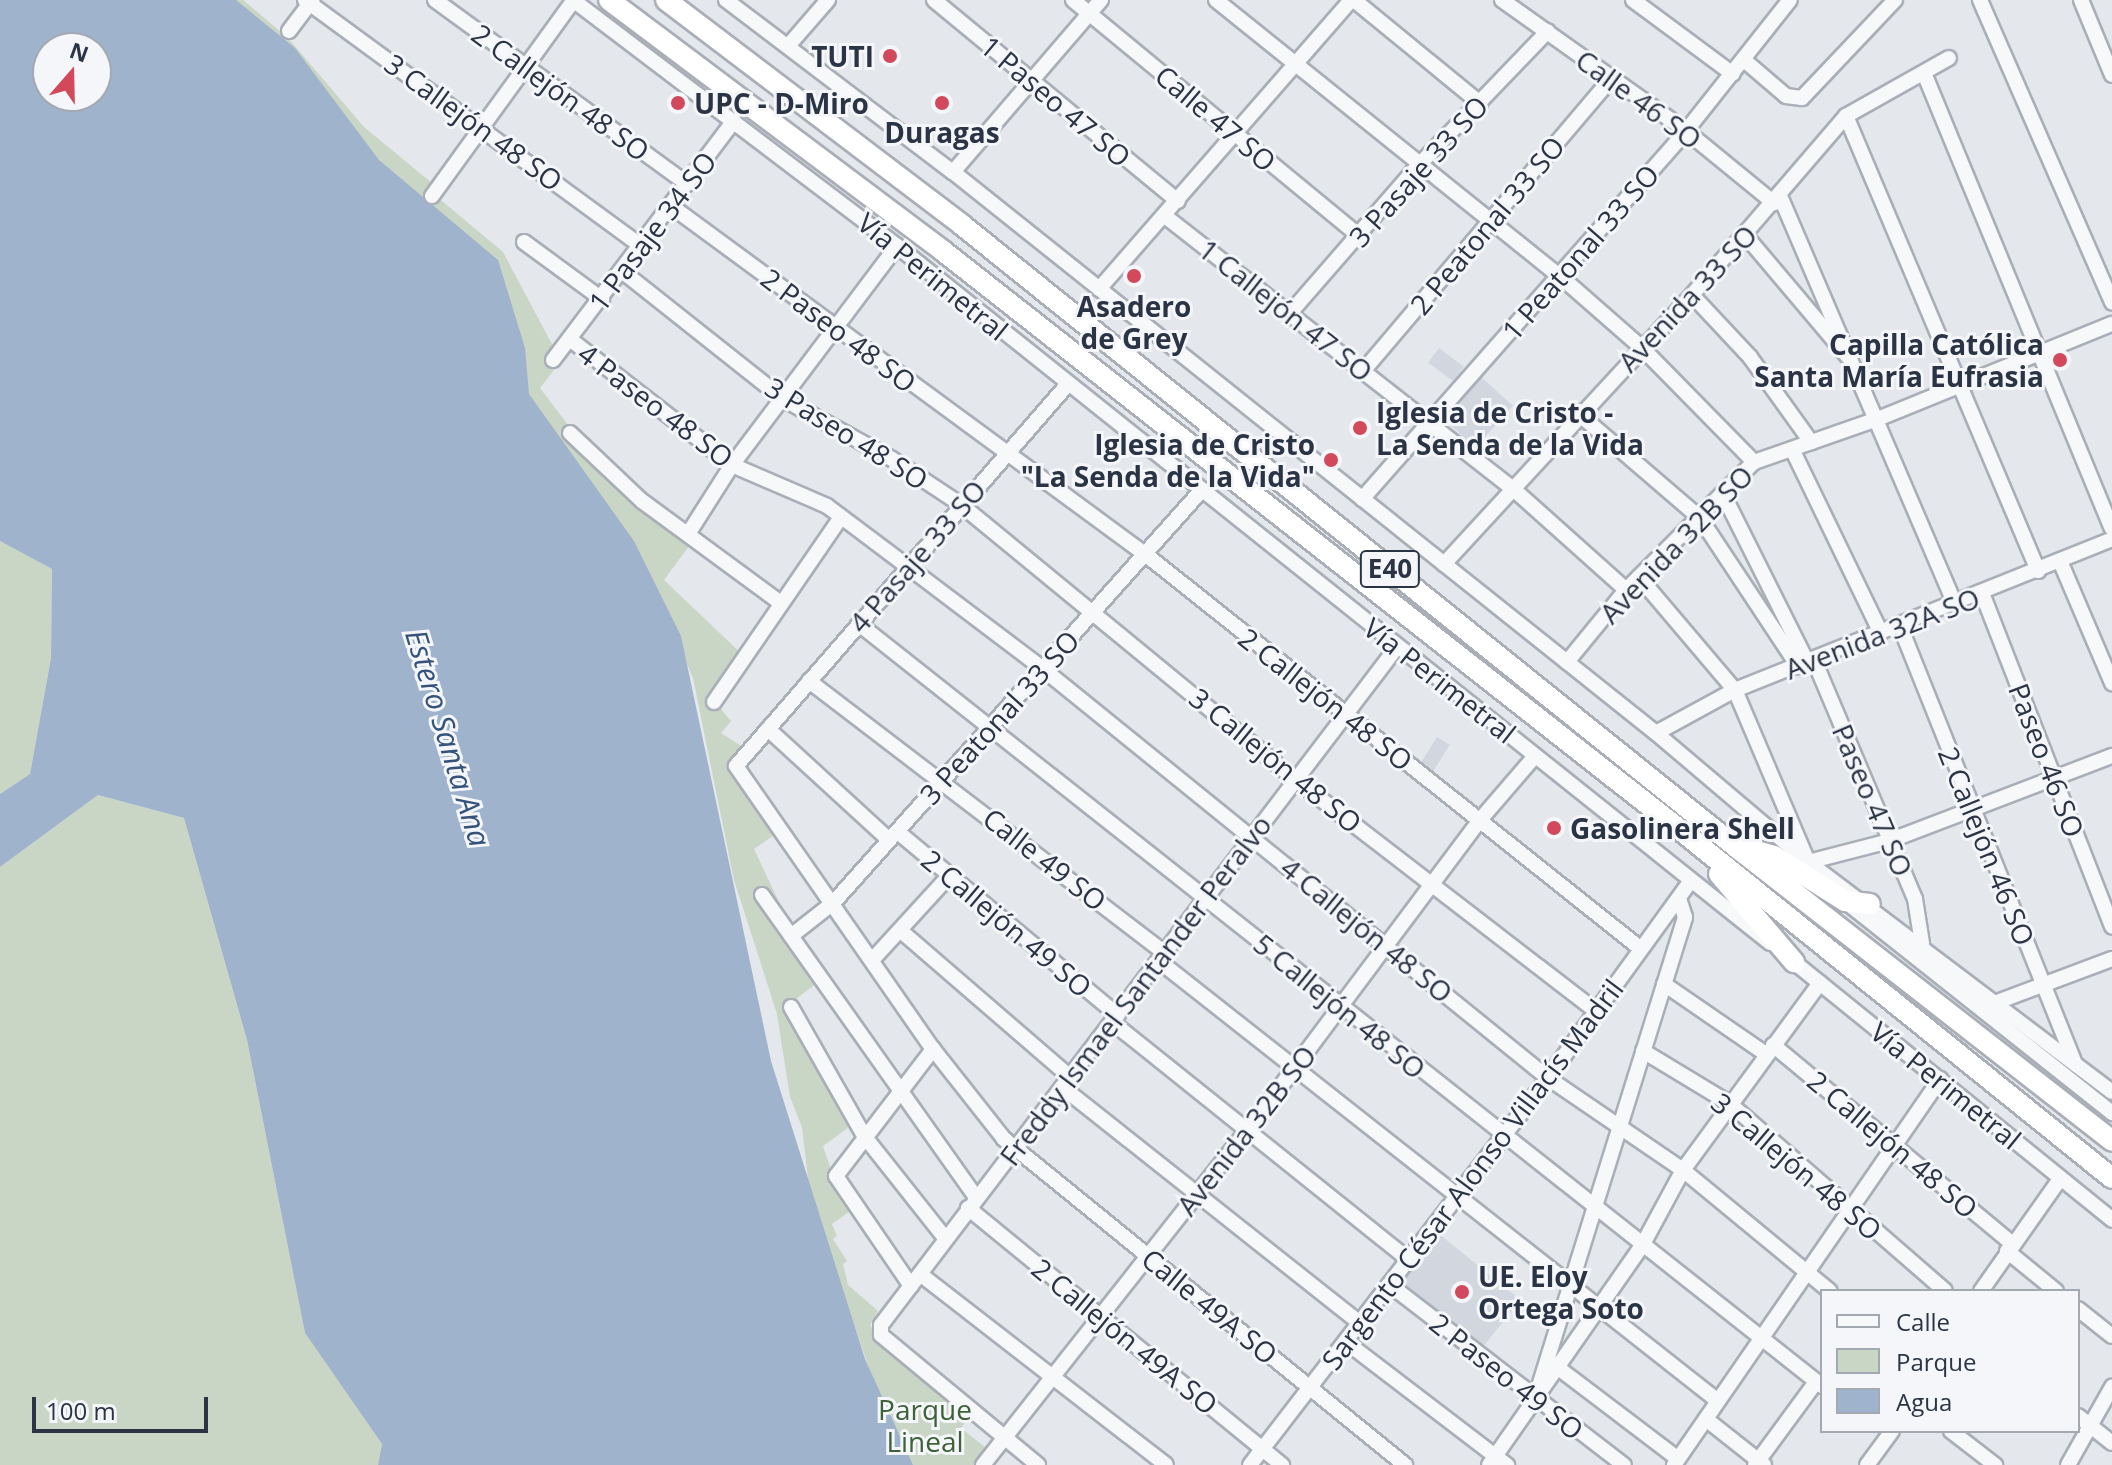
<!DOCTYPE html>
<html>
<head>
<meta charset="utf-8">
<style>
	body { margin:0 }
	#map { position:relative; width:2112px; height:1465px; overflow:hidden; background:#e4e7ec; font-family:"Open Sans",sans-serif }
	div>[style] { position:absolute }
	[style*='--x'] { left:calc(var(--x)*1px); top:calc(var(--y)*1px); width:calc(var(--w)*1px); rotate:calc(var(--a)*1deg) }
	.built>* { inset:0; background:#d2d6de; transform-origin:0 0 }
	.green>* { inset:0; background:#c9d6c5 }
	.water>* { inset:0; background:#9fb4cc }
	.roads { filter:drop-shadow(2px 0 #a9aeb7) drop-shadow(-2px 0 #a9aeb7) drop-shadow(0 2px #a9aeb7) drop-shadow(0 -2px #a9aeb7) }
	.minor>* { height:14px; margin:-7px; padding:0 7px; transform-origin:7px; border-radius:7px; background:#f7f8fa }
	.highway>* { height:20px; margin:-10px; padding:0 10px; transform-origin:10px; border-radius:10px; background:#fff }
	.dots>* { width:22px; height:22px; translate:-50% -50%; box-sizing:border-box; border:4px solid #f4f6f9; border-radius:50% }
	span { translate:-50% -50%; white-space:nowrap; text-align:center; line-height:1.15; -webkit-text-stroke:6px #f4f6f9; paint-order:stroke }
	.shield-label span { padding:2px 6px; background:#f4f6f9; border:2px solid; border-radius:6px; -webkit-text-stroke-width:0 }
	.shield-label { font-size:26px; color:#2b3445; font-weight:700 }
	.poi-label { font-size:28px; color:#2b3445; font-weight:700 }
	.right { translate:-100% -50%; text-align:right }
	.left { translate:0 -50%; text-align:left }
	.street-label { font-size:28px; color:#2b3445 }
	.park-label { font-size:28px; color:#3f6138 }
	.water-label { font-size:30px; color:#34527a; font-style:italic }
	.legend { position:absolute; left:1820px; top:1289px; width:260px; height:144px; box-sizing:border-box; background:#f4f6f9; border:2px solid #a4a8b1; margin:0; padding:10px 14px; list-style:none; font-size:24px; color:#2b3445 }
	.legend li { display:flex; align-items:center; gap:16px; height:40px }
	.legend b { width:40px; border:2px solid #a4a8b1 }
	.north { position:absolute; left:32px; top:32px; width:80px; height:80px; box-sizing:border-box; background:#f4f6f9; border:2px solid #a4a8b1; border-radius:50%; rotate:20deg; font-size:22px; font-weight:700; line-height:32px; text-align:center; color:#2b3445 }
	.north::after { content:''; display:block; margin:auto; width:28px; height:36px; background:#d1495b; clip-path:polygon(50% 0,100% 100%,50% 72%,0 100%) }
	.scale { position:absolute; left:32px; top:1397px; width:176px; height:36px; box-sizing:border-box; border:4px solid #2b3445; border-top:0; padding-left:10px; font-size:24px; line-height:28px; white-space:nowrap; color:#2b3445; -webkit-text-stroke:6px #f4f6f9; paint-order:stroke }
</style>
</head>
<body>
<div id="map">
	<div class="built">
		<div style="left:1439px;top:348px;width:31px;height:18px;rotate:37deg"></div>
		<div style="left:1481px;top:377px;width:43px;height:56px;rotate:42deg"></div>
		<div style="left:1437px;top:737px;width:15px;height:31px;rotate:32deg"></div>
		<div style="left:1439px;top:1234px;width:105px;height:63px;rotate:39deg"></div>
	</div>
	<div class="green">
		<div style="clip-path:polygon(213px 0,243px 0,288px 38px,364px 127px,433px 184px,436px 196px,503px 252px,561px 361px,540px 388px,572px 430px,692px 542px,664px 580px,746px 658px,716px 703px,731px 721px,721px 733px,743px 747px,734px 766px,780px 831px,754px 849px,817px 983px,792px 1002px,852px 1125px,823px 1146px,833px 1176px,853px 1209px,832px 1224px,837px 1236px,833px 1239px,847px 1261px,843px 1264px,848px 1285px,878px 1311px,870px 1325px,875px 1333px,970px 1415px,961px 1428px,986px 1448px,975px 1465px,902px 1465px,810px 1196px,802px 1127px,790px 1097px,777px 1014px,734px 880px,693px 678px,677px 641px)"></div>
		<div style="clip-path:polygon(0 541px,52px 569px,51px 658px,30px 774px,0 794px)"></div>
		<div style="clip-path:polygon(98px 795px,184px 818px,247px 1040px,305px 1333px,382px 1444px,378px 1465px,0 1465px,0 867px)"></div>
	</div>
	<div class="water">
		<div style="clip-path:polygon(evenodd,0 0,236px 0,295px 48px,379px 160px,498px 260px,525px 348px,529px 394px,634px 541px,681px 636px,771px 1061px,865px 1359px,913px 1465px,378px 1465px,382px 1444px,305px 1333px,247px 1040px,184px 818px,98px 795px,0 867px,0 794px,30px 774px,51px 658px,52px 569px,0 541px,0 0,48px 48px,96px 48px,96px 96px,48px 96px,48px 48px)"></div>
	</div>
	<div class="roads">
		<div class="minor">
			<div style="--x:305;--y:0;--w:416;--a:36.2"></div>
			<div style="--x:435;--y:0;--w:312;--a:36.1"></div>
			<div style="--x:573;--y:0;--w:407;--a:37.2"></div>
			<div style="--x:897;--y:246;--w:1117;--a:38.6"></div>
			<div style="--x:726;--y:0;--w:285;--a:37.2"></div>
			<div style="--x:953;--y:172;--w:899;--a:38.59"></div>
			<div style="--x:1656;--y:733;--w:199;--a:40.3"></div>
			<div style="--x:1808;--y:862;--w:381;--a:37.1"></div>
			<div style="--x:934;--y:0;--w:316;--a:39.5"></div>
			<div style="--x:1073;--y:0;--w:371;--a:39.5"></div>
			<div style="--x:1216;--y:0;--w:442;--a:38.8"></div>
			<div style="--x:1561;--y:277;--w:108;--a:41.2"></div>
			<div style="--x:1642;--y:348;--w:160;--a:45.5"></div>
			<div style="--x:1354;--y:0;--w:163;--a:39.3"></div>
			<div style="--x:1502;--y:0;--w:226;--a:35.4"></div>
			<div style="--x:1686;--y:131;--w:114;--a:39.3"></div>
			<div style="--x:1633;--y:0;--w:124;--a:36.5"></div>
			<div style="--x:1980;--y:0;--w:330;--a:66.4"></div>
			<div style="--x:2081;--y:0;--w:81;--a:67.5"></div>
			<div style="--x:289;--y:31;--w:39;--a:-53"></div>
			<div style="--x:788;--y:46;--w:61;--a:-49"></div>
			<div style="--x:1744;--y:60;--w:55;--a:40.6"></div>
			<div style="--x:1786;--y:96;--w:16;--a:7"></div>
			<div style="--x:1802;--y:98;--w:135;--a:-46.5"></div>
			<div style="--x:1924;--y:73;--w:492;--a:67.6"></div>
			<div style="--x:1846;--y:116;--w:494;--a:67.1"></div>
			<div style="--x:953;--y:172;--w:227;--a:-49.3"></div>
			<div style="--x:432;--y:196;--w:242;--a:-54.1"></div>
			<div style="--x:1780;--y:196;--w:444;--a:66.8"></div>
			<div style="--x:671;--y:206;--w:588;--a:36.29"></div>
			<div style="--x:1145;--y:554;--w:634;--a:38.53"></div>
			<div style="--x:1165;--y:216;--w:439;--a:38.1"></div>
			<div style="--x:1511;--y:487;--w:154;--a:41.8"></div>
			<div style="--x:1745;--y:235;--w:160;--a:49.8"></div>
			<div style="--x:524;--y:242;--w:97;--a:36.2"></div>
			<div style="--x:622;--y:271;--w:208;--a:38.4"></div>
			<div style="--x:785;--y:400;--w:122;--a:28.9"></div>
			<div style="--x:892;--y:459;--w:82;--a:33.5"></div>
			<div style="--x:960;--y:504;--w:435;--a:39.4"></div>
			<div style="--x:1296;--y:780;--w:379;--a:37.6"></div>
			<div style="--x:1099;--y:289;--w:383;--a:-48.9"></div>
			<div style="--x:1692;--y:295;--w:85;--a:46.9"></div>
			<div style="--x:1750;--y:357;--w:105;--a:54.3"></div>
			<div style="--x:1290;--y:313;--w:195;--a:-49"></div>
			<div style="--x:1418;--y:166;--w:187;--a:-46.1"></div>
			<div style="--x:571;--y:340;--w:204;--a:37.8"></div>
			<div style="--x:732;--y:465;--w:103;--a:23.3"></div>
			<div style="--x:827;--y:506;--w:100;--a:36.9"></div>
			<div style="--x:907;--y:566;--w:171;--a:37.1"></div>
			<div style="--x:1043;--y:669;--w:650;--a:39"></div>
			<div style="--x:1548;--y:1078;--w:163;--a:34.3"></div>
			<div style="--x:1683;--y:1170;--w:190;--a:39.5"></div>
			<div style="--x:553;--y:360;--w:300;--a:-52.9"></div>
			<div style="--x:1364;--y:370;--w:379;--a:-49.7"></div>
			<div style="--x:1068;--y:384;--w:506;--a:130.99"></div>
			<div style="--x:736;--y:766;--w:345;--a:55.2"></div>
			<div style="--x:933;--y:1049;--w:115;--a:51.7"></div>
			<div style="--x:1004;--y:1139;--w:517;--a:39.11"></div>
			<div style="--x:1579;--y:414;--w:160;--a:40.7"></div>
			<div style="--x:1700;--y:518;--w:178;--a:56.5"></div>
			<div style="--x:570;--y:433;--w:99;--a:43.4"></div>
			<div style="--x:642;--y:501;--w:172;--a:36.3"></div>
			<div style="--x:1792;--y:449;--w:204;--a:64.2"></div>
			<div style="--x:1723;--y:494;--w:188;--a:63.4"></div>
			<div style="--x:1362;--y:499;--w:490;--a:-48.6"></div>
			<div style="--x:1686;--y:131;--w:167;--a:-51.6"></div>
			<div style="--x:688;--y:534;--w:82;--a:-57.5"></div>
			<div style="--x:732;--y:465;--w:274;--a:-53"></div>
			<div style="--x:2060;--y:561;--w:133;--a:66.9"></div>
			<div style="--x:1444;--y:564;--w:366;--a:-47.3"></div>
			<div style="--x:1692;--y:295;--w:236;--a:-49.3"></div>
			<div style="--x:1846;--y:116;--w:118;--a:-29.4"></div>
			<div style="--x:1639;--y:577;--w:148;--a:49.7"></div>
			<div style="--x:1735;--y:690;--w:187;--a:67"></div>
			<div style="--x:1808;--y:862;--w:84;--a:-14.5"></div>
			<div style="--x:1889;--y:841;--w:239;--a:-20.9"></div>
			<div style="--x:1982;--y:593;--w:358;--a:68.7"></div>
			<div style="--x:859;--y:624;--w:1228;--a:38.35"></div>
			<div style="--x:1900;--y:626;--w:472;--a:68.2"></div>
			<div style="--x:1814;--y:660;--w:259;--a:67.1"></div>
			<div style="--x:1915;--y:899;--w:45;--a:81"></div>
			<div style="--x:1567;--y:662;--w:93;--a:-50.7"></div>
			<div style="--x:1626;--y:590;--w:181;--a:-45"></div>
			<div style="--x:1754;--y:462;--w:133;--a:-19.2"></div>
			<div style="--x:1880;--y:418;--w:250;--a:-22.1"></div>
			<div style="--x:809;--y:681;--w:448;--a:37.4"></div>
			<div style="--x:714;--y:702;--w:224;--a:-55.5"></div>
			<div style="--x:768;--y:729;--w:164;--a:42.5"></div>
			<div style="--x:1656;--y:733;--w:90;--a:-28.6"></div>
			<div style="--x:1735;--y:690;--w:406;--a:-21.8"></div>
			<div style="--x:898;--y:832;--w:286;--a:39.8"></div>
			<div style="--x:762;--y:895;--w:370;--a:54.7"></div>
			<div style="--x:1846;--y:902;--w:340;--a:38.4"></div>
			<div style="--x:901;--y:931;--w:223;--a:40.8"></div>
			<div style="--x:791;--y:936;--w:55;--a:-38.3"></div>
			<div style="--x:834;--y:902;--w:551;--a:-48.24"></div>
			<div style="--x:1789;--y:958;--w:416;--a:39"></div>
			<div style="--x:873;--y:959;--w:113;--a:-47.5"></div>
			<div style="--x:1159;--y:961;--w:711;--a:38.21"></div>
			<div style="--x:1664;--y:984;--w:124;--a:34.5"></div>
			<div style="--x:1997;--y:1002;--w:123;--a:-20.5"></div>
			<div style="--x:791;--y:1007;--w:150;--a:60.4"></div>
			<div style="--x:865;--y:1137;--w:129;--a:51.6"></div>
			<div style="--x:1112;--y:1022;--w:381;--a:38.7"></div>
			<div style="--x:1773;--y:1045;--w:312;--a:39.7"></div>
			<div style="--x:1643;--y:1051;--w:100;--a:31.2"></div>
			<div style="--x:1729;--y:1103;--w:286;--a:41"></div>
			<div style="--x:1062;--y:1087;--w:380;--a:38.4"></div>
			<div style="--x:968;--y:1208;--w:406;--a:39.3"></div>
			<div style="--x:2007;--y:1251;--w:63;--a:39.2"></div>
			<div style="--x:920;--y:1274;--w:311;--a:37.8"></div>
			<div style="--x:1390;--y:1285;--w:295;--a:37.6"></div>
			<div style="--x:911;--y:1286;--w:133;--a:-124.3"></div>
			<div style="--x:836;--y:1176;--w:160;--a:-52.6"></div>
			<div style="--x:1981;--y:1291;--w:137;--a:-54.8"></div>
			<div style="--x:2078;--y:1309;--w:43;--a:38.5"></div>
			<div style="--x:1346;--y:1342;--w:203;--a:37.4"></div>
			<div style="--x:1557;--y:1367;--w:152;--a:37.2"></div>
			<div style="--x:1540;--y:1383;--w:488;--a:-72.7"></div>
			<div style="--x:1685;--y:917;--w:20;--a:-108"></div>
			<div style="--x:2078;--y:1416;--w:43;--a:38.5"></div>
			<div style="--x:1706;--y:1419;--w:74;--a:38.4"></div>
			<div style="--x:1951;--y:1431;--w:56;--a:37.7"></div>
			<div style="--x:983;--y:1465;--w:427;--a:-51.7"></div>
			<div style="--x:1248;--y:1130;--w:387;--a:-53.2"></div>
			<div style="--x:1480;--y:820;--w:84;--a:-49.3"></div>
			<div style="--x:1038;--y:1465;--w:204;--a:-140.4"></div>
			<div style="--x:881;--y:1335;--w:10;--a:-90"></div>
			<div style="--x:881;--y:1325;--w:852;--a:-52.73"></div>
			<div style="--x:1250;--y:1465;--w:488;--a:-52.4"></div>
			<div style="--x:1548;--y:1078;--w:242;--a:-54.1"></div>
			<div style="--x:1489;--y:1465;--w:269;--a:-55.1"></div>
			<div style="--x:1643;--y:1244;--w:84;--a:-61.6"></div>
			<div style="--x:1683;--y:1170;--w:232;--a:-53.8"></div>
			<div style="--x:1674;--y:1465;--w:469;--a:-55.4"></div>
			<div style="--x:1755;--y:1465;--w:103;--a:-53.7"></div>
			<div style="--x:1867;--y:1465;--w:42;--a:-53.7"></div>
			<div style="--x:2068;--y:1465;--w:90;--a:-60.6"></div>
		</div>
		<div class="highway">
			<div style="--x:609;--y:0;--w:418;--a:36.9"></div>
			<div style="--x:943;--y:251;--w:936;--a:38.14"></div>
			<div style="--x:1679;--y:829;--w:556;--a:38.87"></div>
			<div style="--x:666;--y:0;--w:372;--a:37.2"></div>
			<div style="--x:962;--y:225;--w:993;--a:38.79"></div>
			<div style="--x:1736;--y:847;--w:477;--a:38"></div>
			<div style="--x:1741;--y:847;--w:34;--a:15"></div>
			<div style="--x:1774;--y:856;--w:84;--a:32.4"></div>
			<div style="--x:1845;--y:901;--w:25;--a:7"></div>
			<div style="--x:1719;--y:874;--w:116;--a:49.6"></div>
		</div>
	</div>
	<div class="dots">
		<div style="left:890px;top:56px;background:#d1495b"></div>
		<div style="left:678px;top:103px;background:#d1495b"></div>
		<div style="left:942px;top:103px;background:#d1495b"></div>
		<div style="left:1134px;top:276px;background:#d1495b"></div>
		<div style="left:2060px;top:360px;background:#d1495b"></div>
		<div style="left:1360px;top:428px;background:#d1495b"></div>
		<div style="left:1331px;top:460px;background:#d1495b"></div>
		<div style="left:1554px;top:828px;background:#d1495b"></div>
		<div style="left:1462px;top:1292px;background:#d1495b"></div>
	</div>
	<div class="shield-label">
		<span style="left:1390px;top:569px">E40</span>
	</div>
	<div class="poi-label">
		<span class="right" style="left:874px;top:56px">TUTI</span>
		<span class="left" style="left:694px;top:103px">UPC - D-Miro</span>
		<span style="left:942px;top:132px">Duragas</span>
		<span style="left:1134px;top:322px">Asadero<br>de Grey</span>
		<span class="right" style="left:2044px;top:360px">Capilla Católica<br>Santa María Eufrasia</span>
		<span class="left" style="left:1376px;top:428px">Iglesia de Cristo -<br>La Senda de la Vida</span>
		<span class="right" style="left:1315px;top:460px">Iglesia de Cristo<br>"La Senda de la Vida"</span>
		<span class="left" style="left:1570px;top:828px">Gasolinera Shell</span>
		<span class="left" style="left:1478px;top:1292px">UE. Eloy<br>Ortega Soto</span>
	</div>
	<div class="street-label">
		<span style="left:561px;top:92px;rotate:36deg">2 Callejón 48 SO</span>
		<span style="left:1639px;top:99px;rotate:36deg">Calle 46 SO</span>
		<span style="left:1056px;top:101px;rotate:40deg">1 Paseo 47 SO</span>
		<span style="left:1216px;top:118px;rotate:40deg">Calle 47 SO</span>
		<span style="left:474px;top:122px;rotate:36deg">3 Callejón 48 SO</span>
		<span style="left:1418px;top:171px;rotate:-48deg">3 Pasaje 33 SO</span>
		<span style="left:1487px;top:225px;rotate:-50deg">2 Peatonal 33 SO</span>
		<span style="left:652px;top:231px;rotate:-53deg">1 Pasaje 34 SO</span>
		<span style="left:1580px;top:252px;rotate:-49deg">1 Peatonal 33 SO</span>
		<span style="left:933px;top:276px;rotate:39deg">Vía Perimetral</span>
		<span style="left:1687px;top:298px;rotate:-47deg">Avenida 33 SO</span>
		<span style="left:1286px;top:310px;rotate:38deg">1 Callejón 47 SO</span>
		<span style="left:839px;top:330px;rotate:37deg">2 Paseo 48 SO</span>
		<span style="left:656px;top:405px;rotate:37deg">4 Paseo 48 SO</span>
		<span style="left:847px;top:433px;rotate:32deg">3 Paseo 48 SO</span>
		<span style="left:1676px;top:544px;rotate:-46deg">Avenida 32B SO</span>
		<span style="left:917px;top:556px;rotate:-49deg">4 Pasaje 33 SO</span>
		<span style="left:1882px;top:633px;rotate:-21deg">Avenida 32A SO</span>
		<span style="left:1440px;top:680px;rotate:38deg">Vía Perimetral</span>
		<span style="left:1326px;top:699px;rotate:38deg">2 Callejón 48 SO</span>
		<span style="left:999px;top:717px;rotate:-48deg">3 Peatonal 33 SO</span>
		<span style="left:1276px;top:760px;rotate:39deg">3 Callejón 48 SO</span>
		<span style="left:2047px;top:760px;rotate:69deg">Paseo 46 SO</span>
		<span style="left:1873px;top:800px;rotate:67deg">Paseo 47 SO</span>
		<span style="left:1987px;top:846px;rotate:68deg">2 Callejón 46 SO</span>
		<span style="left:1045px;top:859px;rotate:38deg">Calle 49 SO</span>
		<span style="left:1007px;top:923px;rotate:40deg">2 Callejón 49 SO</span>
		<span style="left:1367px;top:930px;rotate:39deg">4 Callejón 48 SO</span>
		<span style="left:1135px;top:990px;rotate:-53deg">Freddy Ismael Santander Peralvo</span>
		<span style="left:1340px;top:1006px;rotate:39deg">5 Callejón 48 SO</span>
		<span style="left:1946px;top:1085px;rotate:39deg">Vía Perimetral</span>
		<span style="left:1246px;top:1130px;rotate:-52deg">Avenida 32B SO</span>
		<span style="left:1893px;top:1144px;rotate:40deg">2 Callejón 48 SO</span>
		<span style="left:1797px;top:1166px;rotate:40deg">3 Callejón 48 SO</span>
		<span style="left:1472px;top:1174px;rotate:-53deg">Sargento César Alonso Villacís Madril</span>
		<span style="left:1210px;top:1306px;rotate:39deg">Calle 49A SO</span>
		<span style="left:1125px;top:1336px;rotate:39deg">2 Callejón 49A SO</span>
		<span style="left:1507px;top:1376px;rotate:38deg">2 Paseo 49 SO</span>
	</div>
	<div class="park-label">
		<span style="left:925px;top:1425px">Parque<br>Lineal</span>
	</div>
	<div class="water-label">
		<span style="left:448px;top:738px;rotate:73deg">Estero Santa Ana</span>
	</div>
	<ul class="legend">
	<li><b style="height:10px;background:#f7f8fa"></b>Calle</li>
	<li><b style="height:22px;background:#c9d6c5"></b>Parque</li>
	<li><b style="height:22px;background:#9fb4cc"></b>Agua</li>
	</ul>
	<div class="north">N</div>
	<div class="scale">100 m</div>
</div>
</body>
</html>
